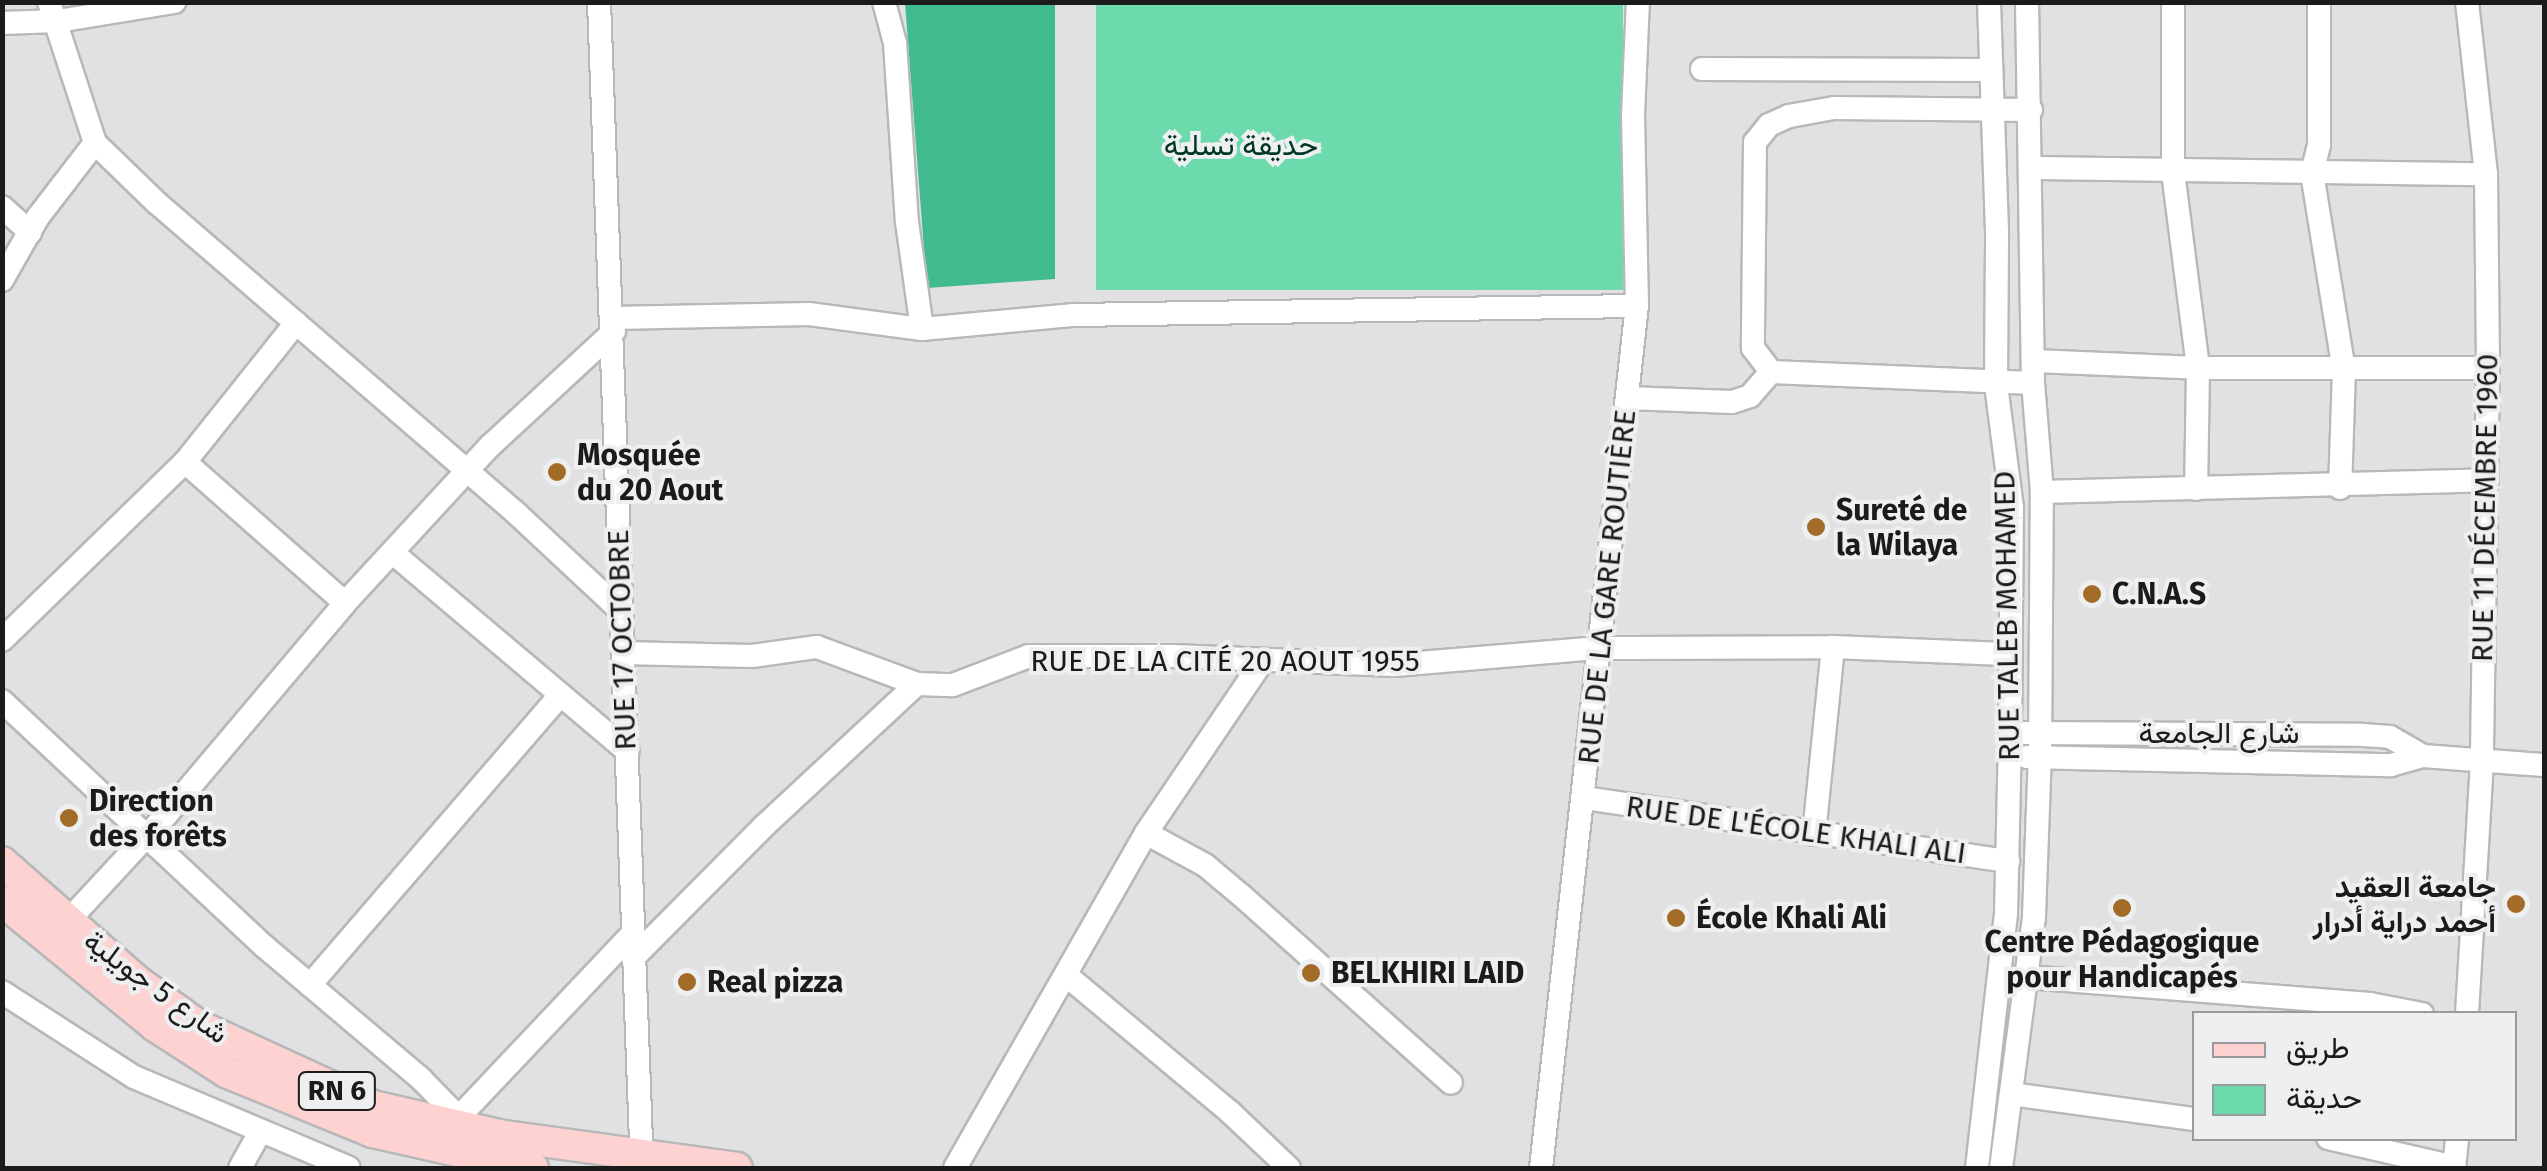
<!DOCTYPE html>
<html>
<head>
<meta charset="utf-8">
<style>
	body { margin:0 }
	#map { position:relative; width:2547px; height:1171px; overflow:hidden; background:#e1e1e4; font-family:"Fira Sans",Vazirmatn,sans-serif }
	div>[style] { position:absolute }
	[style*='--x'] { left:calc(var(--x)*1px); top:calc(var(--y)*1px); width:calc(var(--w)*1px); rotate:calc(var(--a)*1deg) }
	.green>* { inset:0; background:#6cdaad; transform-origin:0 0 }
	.forest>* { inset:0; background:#41ba8d }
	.roads { filter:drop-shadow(2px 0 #b7b8ba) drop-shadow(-2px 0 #b7b8ba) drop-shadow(0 2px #b7b8ba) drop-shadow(0 -2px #b7b8ba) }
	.minor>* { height:22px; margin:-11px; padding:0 11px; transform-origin:11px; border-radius:11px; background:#fff }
	.major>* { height:30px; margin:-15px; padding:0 15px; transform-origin:15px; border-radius:15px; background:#fdd2d1 }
	.dots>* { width:28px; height:28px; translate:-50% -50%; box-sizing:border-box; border:5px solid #eeeff1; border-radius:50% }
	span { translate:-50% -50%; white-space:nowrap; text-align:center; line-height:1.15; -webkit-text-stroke:8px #eeeff1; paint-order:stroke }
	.shield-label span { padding:2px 8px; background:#eeeff1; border:2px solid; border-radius:8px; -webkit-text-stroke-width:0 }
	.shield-label { font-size:28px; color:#1b1b1c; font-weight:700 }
	.park-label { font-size:30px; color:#003625 }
	.poi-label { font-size:30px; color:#1b1b1c; font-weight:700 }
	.left { translate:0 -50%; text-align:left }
	.right { translate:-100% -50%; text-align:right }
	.street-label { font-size:30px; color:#1b1b1c }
	.frame { position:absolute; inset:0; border:5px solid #1b1b1c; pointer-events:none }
	.legend { position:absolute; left:2192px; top:1011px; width:325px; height:130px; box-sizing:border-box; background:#eeeff1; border:2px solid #9a9a9c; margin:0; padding:12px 18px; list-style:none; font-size:30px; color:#1b1b1c }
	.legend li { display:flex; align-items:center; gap:20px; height:50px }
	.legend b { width:50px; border:2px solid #9a9a9c }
</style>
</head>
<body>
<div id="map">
	<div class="green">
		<div style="left:1096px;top:3px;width:527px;height:287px"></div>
	</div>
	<div class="forest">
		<div style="clip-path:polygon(905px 3px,1055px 3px,1055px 279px,927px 288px)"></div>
	</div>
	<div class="roads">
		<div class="minor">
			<div style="--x:49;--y:2;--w:148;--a:71.9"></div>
			<div style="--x:95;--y:143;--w:86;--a:44.1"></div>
			<div style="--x:157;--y:203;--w:474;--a:40.8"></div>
			<div style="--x:516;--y:513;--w:141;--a:43"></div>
			<div style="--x:599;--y:2;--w:1167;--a:87.89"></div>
			<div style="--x:884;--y:2;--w:42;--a:75"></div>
			<div style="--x:895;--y:43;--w:179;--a:86.2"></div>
			<div style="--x:907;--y:222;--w:108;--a:82"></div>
			<div style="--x:2173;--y:2;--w:170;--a:90"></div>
			<div style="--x:2173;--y:172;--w:198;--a:82.7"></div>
			<div style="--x:2198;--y:368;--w:121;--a:90.9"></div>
			<div style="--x:2319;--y:2;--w:143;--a:90"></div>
			<div style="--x:2319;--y:145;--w:29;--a:104"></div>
			<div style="--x:2312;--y:173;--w:200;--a:80.8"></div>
			<div style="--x:2344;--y:370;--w:118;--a:91.9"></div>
			<div style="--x:2467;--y:2;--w:173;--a:83.7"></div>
			<div style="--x:2486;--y:174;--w:194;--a:89.4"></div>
			<div style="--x:2488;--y:368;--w:393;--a:90.9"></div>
			<div style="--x:2482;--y:761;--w:253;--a:93.4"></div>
			<div style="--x:2;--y:23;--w:56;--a:-2"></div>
			<div style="--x:58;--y:21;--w:118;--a:-9.3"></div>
			<div style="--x:1702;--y:69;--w:289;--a:0.2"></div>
			<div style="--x:2031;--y:110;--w:197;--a:-179.4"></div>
			<div style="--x:1834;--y:108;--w:46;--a:169.9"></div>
			<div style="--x:1789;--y:116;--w:22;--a:156"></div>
			<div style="--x:1769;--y:125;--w:22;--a:129"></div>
			<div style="--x:1755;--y:142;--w:206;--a:90.6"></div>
			<div style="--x:1753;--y:348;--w:30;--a:53"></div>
			<div style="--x:1771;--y:372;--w:262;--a:2.4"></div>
			<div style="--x:2031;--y:168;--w:455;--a:0.8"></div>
			<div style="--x:2;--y:207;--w:38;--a:42"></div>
			<div style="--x:2;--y:280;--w:73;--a:-60.3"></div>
			<div style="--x:38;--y:217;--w:93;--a:-52.4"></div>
			<div style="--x:613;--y:318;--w:196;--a:-1.2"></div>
			<div style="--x:809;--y:314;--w:114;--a:7.6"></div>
			<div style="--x:922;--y:329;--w:153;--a:-5.3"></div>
			<div style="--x:1074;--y:315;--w:563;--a:-0.92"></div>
			<div style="--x:2034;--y:361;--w:164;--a:2.4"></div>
			<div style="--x:2198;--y:368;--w:290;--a:0"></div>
			<div style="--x:1627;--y:398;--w:105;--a:2.2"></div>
			<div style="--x:1732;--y:402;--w:19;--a:-18"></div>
			<div style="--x:1750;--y:396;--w:32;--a:-49"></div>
			<div style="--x:185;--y:462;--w:178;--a:-51.4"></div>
			<div style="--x:2042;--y:492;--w:445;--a:-1.5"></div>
			<div style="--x:393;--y:553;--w:307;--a:40.2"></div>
			<div style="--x:2;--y:640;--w:255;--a:-44.2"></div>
			<div style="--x:185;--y:462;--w:213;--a:41.4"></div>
			<div style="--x:623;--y:653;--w:129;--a:1.3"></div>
			<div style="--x:752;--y:656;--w:66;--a:-7.9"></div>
			<div style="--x:817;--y:647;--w:107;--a:20.3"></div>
			<div style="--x:917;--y:684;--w:36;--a:2"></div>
			<div style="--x:953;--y:685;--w:81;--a:-20.9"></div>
			<div style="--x:1029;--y:656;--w:143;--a:0"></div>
			<div style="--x:1172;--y:656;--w:223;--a:2.3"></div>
			<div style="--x:1395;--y:665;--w:205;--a:-4.8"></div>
			<div style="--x:1599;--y:648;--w:234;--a:-0.2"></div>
			<div style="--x:1833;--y:647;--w:178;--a:2.3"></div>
			<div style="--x:2;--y:701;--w:360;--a:43.1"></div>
			<div style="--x:265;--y:947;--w:204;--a:40.2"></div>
			<div style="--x:421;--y:1079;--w:69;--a:45.6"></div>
			<div style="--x:2024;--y:733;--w:339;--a:0.3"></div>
			<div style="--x:2363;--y:735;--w:27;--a:4"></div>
			<div style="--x:2390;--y:737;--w:38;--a:30"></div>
			<div style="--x:2423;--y:756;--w:121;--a:4.3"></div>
			<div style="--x:2027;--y:757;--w:364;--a:1.3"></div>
			<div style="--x:2391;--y:765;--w:33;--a:-16"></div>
			<div style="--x:1585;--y:798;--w:428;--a:8.5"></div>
			<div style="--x:1146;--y:833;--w:67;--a:28.5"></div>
			<div style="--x:1205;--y:865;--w:48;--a:40"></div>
			<div style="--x:1242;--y:896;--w:280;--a:41.8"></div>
			<div style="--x:1814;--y:834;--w:188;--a:-84.2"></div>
			<div style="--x:67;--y:922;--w:147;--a:-47.2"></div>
			<div style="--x:167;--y:814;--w:276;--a:-49.8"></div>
			<div style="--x:345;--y:603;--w:214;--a:-47.3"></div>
			<div style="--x:490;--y:446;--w:169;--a:-42.8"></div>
			<div style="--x:633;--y:958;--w:185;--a:-45.2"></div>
			<div style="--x:763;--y:827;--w:210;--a:-42.9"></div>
			<div style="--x:1066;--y:975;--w:215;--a:39.9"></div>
			<div style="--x:1231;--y:1113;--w:80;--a:43.5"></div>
			<div style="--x:2027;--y:977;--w:344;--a:4.5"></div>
			<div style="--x:2370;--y:1004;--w:53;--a:10.9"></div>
			<div style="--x:310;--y:985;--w:383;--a:-49.2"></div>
			<div style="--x:2;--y:992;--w:157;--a:32.8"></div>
			<div style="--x:134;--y:1077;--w:233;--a:22.9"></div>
			<div style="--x:2011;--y:1094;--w:185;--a:7.8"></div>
			<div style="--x:459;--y:1117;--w:253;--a:-46.6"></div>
			<div style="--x:2328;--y:1138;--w:130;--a:12.9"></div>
			<div style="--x:240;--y:1168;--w:41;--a:-60.9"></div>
			<div style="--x:955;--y:1168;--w:386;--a:-60.3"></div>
			<div style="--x:1146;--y:833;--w:209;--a:-55.9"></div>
			<div style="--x:1541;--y:1168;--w:867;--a:-83.65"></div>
			<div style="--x:1637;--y:306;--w:191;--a:-91.2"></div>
			<div style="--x:1633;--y:115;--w:113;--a:-87.5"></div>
			<div style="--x:1977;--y:1168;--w:256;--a:-83.5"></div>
			<div style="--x:2006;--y:914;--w:182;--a:-88.7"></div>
			<div style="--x:2010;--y:732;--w:224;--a:-89.5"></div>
			<div style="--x:2012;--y:508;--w:125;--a:-97.4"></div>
			<div style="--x:1996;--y:384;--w:153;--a:-89.6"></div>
			<div style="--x:1997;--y:231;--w:229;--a:-92"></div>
			<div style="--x:2001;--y:1168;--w:254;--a:-82.5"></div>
			<div style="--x:2034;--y:916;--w:160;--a:-87.9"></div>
			<div style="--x:2040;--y:756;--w:264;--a:-89.6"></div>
			<div style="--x:2042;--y:492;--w:109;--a:-94.7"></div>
			<div style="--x:2033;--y:383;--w:381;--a:-90.9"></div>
			<div style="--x:2454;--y:1168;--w:30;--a:-84"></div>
		</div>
		<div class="major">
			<div style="--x:2;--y:862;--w:179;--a:41.4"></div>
			<div style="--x:136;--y:980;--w:78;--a:36.1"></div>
			<div style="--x:199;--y:1026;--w:192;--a:24.7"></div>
			<div style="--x:373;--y:1106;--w:134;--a:12.9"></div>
			<div style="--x:504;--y:1136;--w:235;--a:7.8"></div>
			<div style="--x:2;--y:901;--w:198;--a:39.2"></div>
			<div style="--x:155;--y:1026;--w:85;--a:32.9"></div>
			<div style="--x:226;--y:1072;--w:158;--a:22.3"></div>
			<div style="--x:372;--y:1132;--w:165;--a:12.6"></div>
		</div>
	</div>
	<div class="dots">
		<div style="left:557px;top:472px;background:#a36b28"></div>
		<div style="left:1816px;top:527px;background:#a36b28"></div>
		<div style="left:2092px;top:594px;background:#a36b28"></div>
		<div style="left:69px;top:818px;background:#a36b28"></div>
		<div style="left:2516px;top:904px;background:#a36b28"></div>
		<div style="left:2122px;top:908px;background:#a36b28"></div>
		<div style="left:1676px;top:918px;background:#a36b28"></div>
		<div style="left:1311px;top:973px;background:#a36b28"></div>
		<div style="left:687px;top:982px;background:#a36b28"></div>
	</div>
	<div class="shield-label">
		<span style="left:337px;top:1091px">RN 6</span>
	</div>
	<div class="park-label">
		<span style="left:1241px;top:145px">حديقة تسلية</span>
	</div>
	<div class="poi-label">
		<span class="left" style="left:577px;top:472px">Mosquée<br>du 20 Aout</span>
		<span class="left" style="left:1836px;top:527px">Sureté de<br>la Wilaya</span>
		<span class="left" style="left:2112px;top:594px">C.N.A.S</span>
		<span class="left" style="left:89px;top:818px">Direction<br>des forêts</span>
		<span class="right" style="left:2496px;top:904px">جامعة العقيد<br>أحمد دراية أدرار</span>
		<span class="left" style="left:1696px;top:918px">École Khali Ali</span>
		<span style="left:2122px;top:959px">Centre Pédagogique<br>pour Handicapés</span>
		<span class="left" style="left:1331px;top:973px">BELKHIRI LAID</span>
		<span class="left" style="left:707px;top:982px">Real pizza</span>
	</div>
	<div class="street-label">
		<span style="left:2485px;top:508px;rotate:-89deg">RUE 11 DÉCEMBRE 1960</span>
		<span style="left:1607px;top:587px;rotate:-84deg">RUE DE LA GARE ROUTIÈRE</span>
		<span style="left:2007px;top:616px;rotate:-91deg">RUE TALEB MOHAMED</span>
		<span style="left:622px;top:640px;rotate:-92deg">RUE 17 OCTOBRE</span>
		<span style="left:1225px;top:661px">RUE DE LA CITÉ 20 AOUT 1955</span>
		<span style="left:2219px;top:733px">شارع الجامعة</span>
		<span style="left:1796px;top:830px;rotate:8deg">RUE DE L'ÉCOLE KHALI ALI</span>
		<span style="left:156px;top:987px;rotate:36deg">شارع 5 جويلية</span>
	</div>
	<div class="frame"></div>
	<ul class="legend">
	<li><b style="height:12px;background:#fdd2d1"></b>طريق</li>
	<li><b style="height:28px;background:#6cdaad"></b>حديقة</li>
	</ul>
</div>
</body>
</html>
